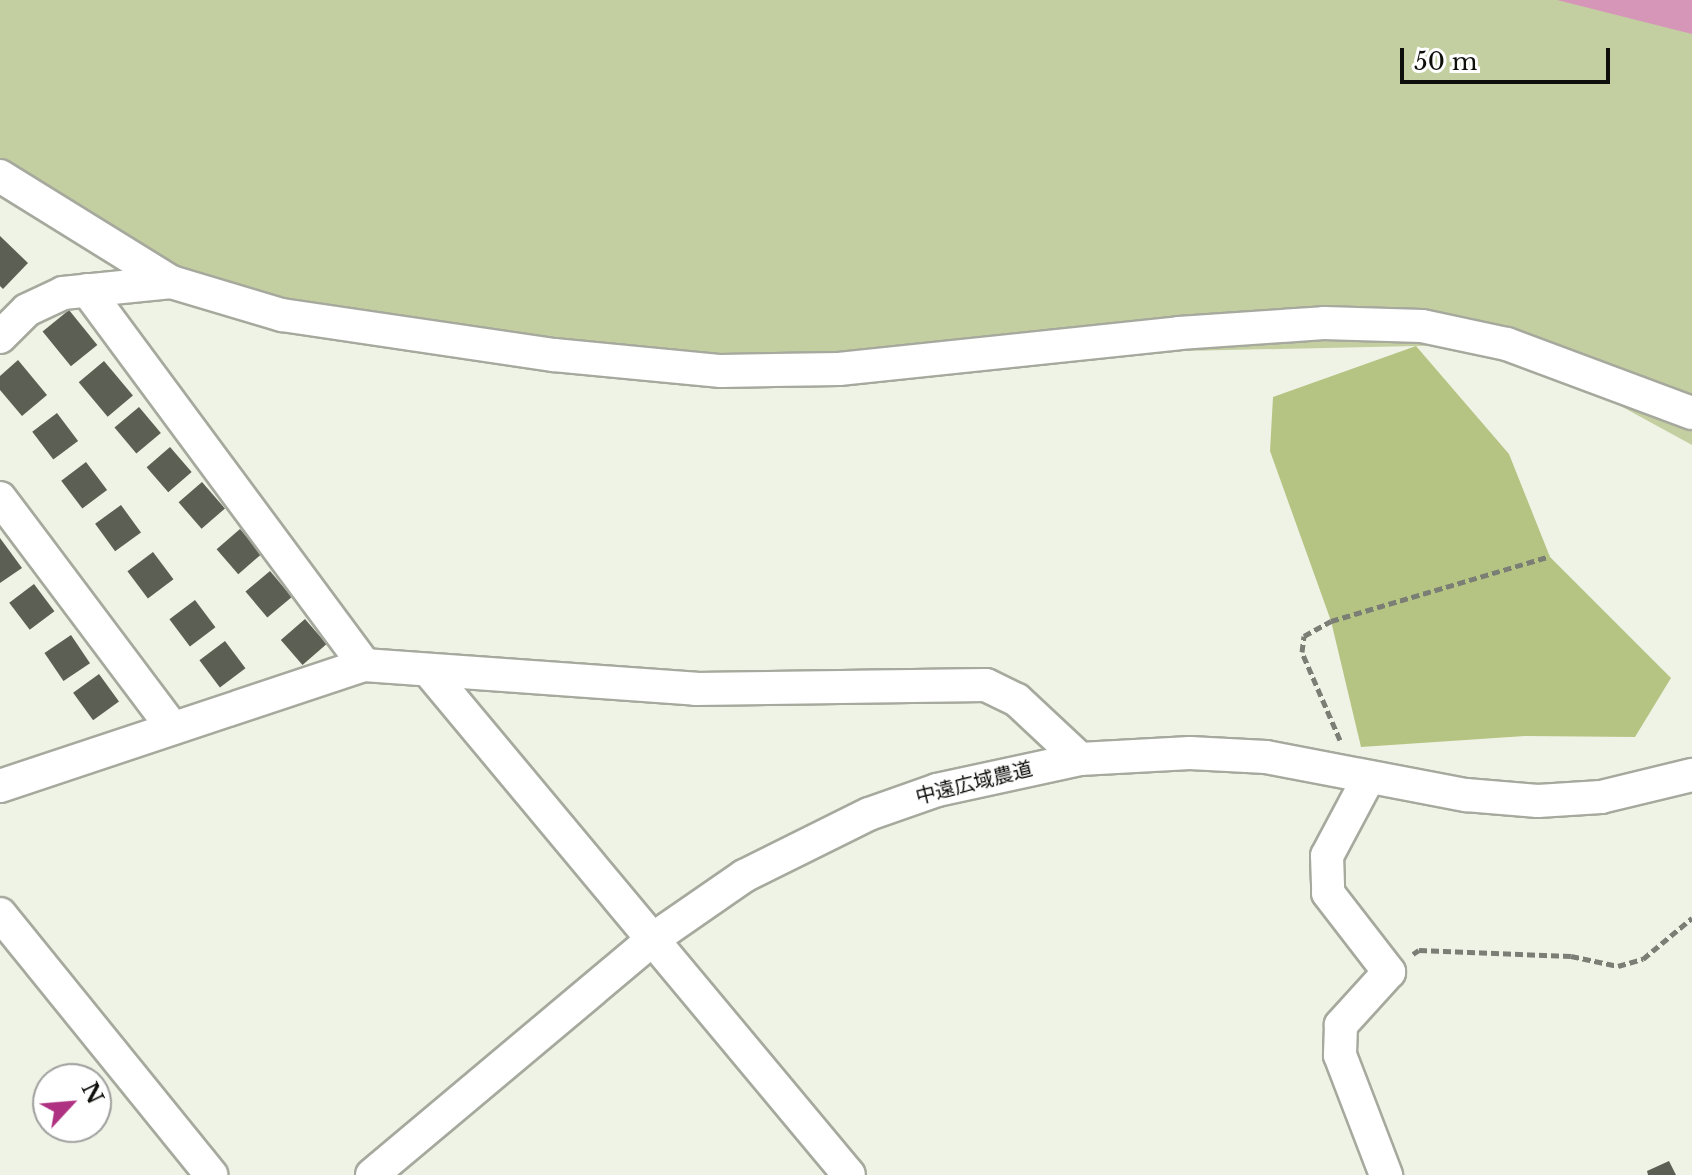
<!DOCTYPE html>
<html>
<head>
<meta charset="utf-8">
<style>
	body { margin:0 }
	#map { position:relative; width:1692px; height:1175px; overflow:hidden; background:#eff3e6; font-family:"Libre Baskerville","Noto Sans JP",serif }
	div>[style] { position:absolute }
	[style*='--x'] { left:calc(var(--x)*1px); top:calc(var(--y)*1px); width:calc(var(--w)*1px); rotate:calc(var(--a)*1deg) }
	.green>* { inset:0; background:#c4cfa1 }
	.forest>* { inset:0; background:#b6c483 }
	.water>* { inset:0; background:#d596b8 }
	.building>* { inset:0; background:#5c5f54; transform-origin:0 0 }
	.path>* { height:5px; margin-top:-2.5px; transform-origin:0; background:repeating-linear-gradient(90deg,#7b7e75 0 8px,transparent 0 12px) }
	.roads { filter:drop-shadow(2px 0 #a6a99d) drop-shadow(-2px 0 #a6a99d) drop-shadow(0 2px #a6a99d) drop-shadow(0 -2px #a6a99d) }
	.minor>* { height:32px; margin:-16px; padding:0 16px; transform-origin:16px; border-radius:16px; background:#fff }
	span { translate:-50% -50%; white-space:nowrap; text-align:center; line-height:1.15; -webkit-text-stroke:8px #fff; paint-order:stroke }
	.street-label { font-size:20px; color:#0e0f0b }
	.north { position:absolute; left:32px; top:1063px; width:80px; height:80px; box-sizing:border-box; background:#fff; border:2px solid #9f9f9d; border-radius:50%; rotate:64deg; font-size:22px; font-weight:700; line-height:32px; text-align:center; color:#0e0f0b }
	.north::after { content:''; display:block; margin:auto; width:28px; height:36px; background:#af3282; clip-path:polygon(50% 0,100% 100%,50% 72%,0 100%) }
	.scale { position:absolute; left:1400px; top:48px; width:210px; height:36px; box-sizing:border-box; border:4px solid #0e0f0b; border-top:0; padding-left:10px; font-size:24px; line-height:28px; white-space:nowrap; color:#0e0f0b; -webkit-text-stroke:6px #fff; paint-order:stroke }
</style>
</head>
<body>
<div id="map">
	<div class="green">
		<div style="clip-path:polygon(0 0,1692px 0,1692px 445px,1507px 344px,956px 356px,741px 371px,519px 350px,153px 271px,0 167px)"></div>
	</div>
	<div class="forest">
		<div style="clip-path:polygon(1416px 346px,1509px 454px,1550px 557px,1671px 678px,1635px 737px,1525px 736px,1361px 747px,1331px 621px,1270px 451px,1273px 397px)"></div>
	</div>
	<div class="water">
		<div style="clip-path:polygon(1557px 0,1692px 0,1692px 34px)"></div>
	</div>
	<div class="building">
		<div style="clip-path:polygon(0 236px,28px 263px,3px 289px,0 286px)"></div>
		<div style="left:69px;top:310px;width:45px;height:34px;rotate:51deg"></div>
		<div style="clip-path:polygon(18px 360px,47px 395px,22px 416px,0 390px,0 376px)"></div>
		<div style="left:104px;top:361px;width:45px;height:33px;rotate:50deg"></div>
		<div style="left:139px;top:407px;width:34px;height:32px;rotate:50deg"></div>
		<div style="left:57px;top:413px;width:35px;height:31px;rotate:53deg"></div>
		<div style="left:170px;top:447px;width:33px;height:31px;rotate:49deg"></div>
		<div style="left:86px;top:462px;width:35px;height:31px;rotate:53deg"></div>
		<div style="left:202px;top:482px;width:35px;height:31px;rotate:49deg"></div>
		<div style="left:121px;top:505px;width:34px;height:32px;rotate:54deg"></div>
		<div style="left:240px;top:529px;width:33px;height:31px;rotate:49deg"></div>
		<div style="clip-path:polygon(0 538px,22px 568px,0 583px)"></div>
		<div style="left:153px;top:552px;width:34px;height:32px;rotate:53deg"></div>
		<div style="left:270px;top:571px;width:34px;height:32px;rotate:50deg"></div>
		<div style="left:34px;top:584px;width:34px;height:31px;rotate:53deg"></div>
		<div style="left:195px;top:600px;width:34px;height:32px;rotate:53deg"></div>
		<div style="left:305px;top:619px;width:33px;height:32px;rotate:49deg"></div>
		<div style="left:71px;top:635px;width:34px;height:32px;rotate:56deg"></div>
		<div style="left:225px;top:641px;width:34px;height:32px;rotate:53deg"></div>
		<div style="left:99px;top:674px;width:34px;height:32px;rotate:54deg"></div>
		<div style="clip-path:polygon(1669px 1161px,1676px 1175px,1648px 1175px,1647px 1171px)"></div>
	</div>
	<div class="path">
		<div style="--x:1340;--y:740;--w:96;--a:-113.4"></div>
		<div style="--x:1302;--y:652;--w:16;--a:-83"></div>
		<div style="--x:1304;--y:636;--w:31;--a:-29"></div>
		<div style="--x:1331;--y:621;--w:228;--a:-16.5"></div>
		<div style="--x:1413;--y:954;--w:7;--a:-34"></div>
		<div style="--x:1419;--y:950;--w:152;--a:2.3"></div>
		<div style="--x:1571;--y:956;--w:48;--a:12"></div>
		<div style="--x:1618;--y:966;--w:26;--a:-16"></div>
		<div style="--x:1643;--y:959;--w:64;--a:-39.9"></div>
	</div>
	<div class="roads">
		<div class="minor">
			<div style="--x:0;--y:176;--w:201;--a:31.8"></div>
			<div style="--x:171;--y:282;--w:116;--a:16.6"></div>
			<div style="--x:282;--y:315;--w:275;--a:8.4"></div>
			<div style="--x:554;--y:355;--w:168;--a:5.5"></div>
			<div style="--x:721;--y:371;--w:118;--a:-1"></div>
			<div style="--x:839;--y:369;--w:342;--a:-6"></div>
			<div style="--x:1179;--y:333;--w:145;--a:-3.9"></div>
			<div style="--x:1324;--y:323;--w:98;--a:1.8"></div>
			<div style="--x:1422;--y:326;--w:87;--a:12"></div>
			<div style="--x:1507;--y:344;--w:197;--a:20.5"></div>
			<div style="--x:87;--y:290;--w:466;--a:53.5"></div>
			<div style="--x:0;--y:337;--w:38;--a:-45"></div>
			<div style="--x:27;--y:310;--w:40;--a:-25"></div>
			<div style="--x:63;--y:293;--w:109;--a:-5.8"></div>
			<div style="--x:0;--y:498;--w:288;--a:53.1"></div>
			<div style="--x:428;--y:670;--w:657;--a:50.18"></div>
			<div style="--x:1369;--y:777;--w:89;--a:118"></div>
			<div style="--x:1327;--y:856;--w:37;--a:88"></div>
			<div style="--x:1328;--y:893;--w:100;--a:52.3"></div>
			<div style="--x:1389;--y:972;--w:72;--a:132.2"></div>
			<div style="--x:1341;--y:1025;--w:30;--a:92"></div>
			<div style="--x:1340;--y:1055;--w:129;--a:69"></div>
			<div style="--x:0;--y:786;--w:384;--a:-18.4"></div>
			<div style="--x:364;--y:665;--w:333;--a:4.1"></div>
			<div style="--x:696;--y:689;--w:290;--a:-0.8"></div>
			<div style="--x:986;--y:685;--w:34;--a:26"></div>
			<div style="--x:1017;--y:700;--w:86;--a:43.1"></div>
			<div style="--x:0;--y:914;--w:336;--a:51"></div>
			<div style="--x:372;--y:1175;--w:367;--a:-40"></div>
			<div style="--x:653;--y:939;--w:111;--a:-34.7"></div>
			<div style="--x:744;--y:876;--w:140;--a:-26.4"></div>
			<div style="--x:869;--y:814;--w:72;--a:-19.4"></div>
			<div style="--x:937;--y:790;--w:146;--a:-12.2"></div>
			<div style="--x:1080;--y:759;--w:110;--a:-3.1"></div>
			<div style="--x:1190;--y:753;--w:76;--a:3"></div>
			<div style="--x:1266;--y:757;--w:204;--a:10.8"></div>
			<div style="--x:1466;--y:795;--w:72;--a:4.8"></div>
			<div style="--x:1538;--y:801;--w:63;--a:-3.6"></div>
			<div style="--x:1601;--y:797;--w:94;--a:-13.6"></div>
		</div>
	</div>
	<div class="street-label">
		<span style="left:974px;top:783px;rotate:-14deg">中遠広域農道</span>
	</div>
	<div class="north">N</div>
	<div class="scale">50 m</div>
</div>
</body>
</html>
